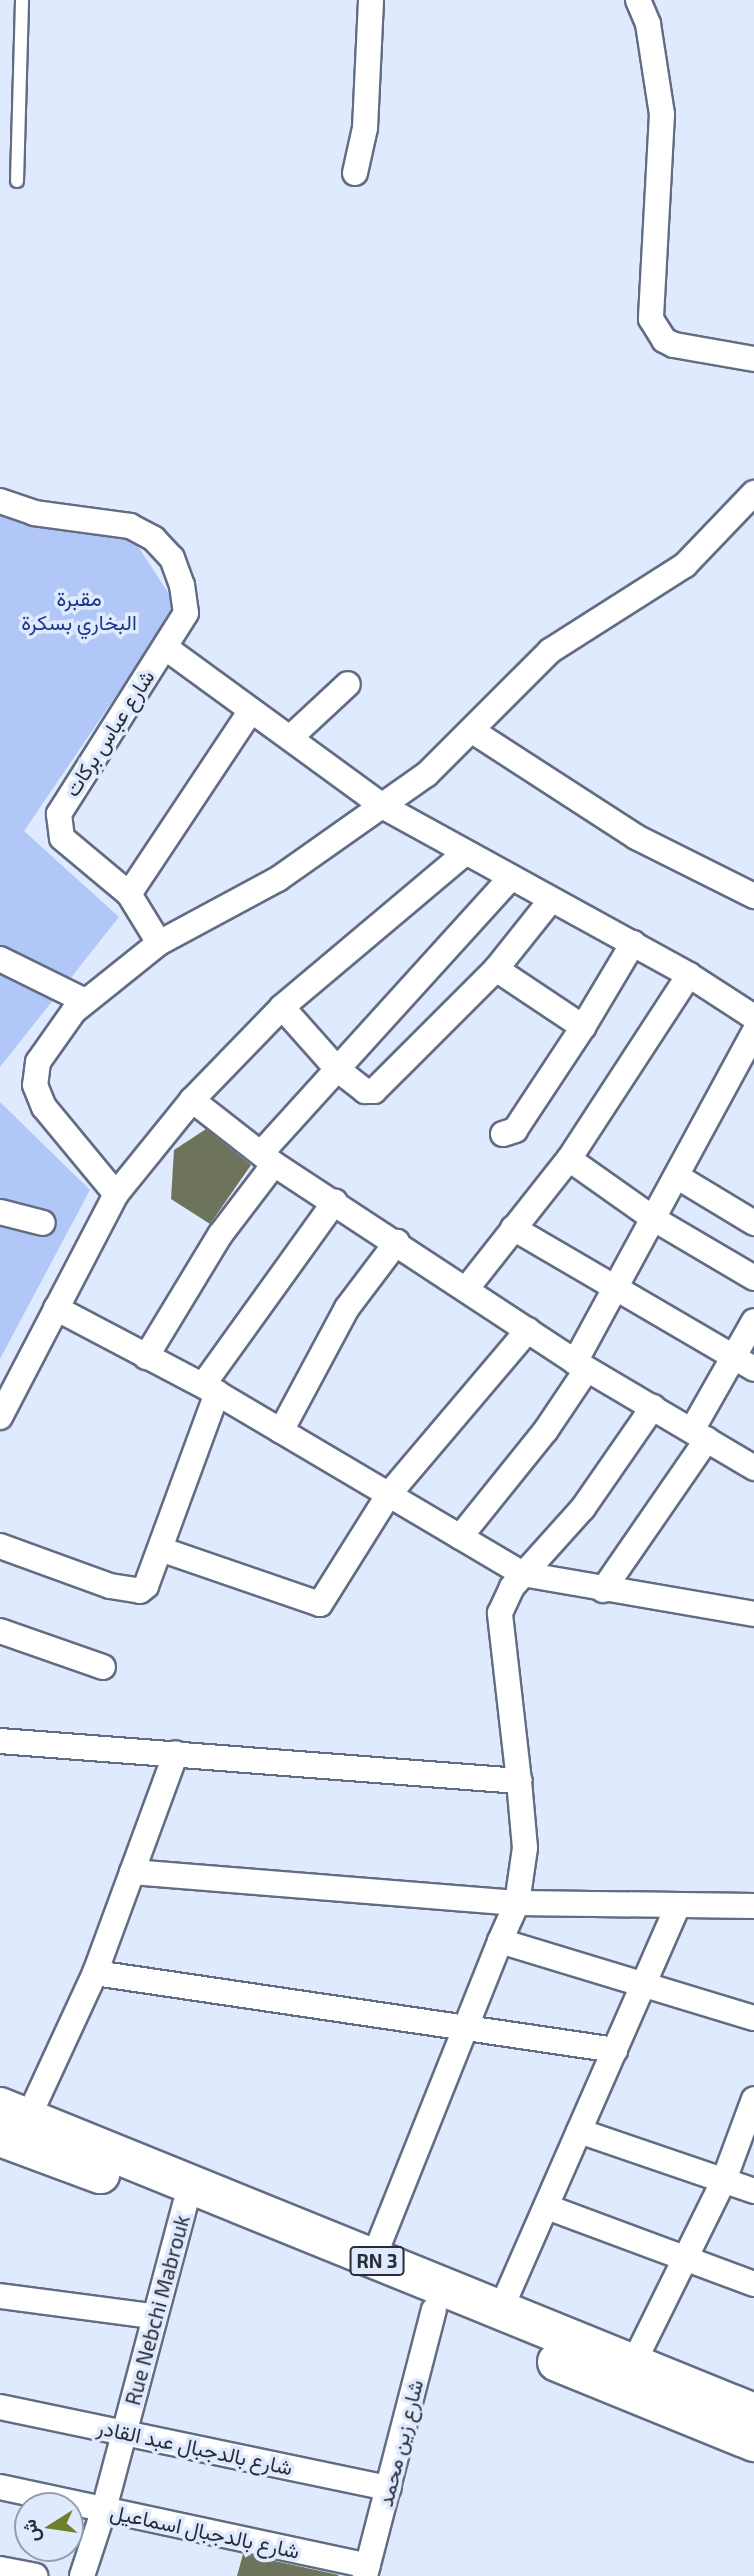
<!DOCTYPE html>
<html>
<head>
<meta charset="utf-8">
<style>
	body { margin:0 }
	#map { position:relative; width:754px; height:2576px; overflow:hidden; background:#e0eafe; font-family:"Exo 2",Vazirmatn,sans-serif }
	div>[style] { position:absolute }
	[style*='--x'] { left:calc(var(--x)*1px); top:calc(var(--y)*1px); width:calc(var(--w)*1px); rotate:calc(var(--a)*1deg) }
	.green>* { inset:0; background:#b0c7f7 }
	.building>* { inset:0; background:#6e745b }
	.roads { filter:drop-shadow(2px 0 #626d83) drop-shadow(-2px 0 #626d83) drop-shadow(0 2px #626d83) drop-shadow(0 -2px #626d83) }
	.lane>* { height:12px; margin:-6px; padding:0 6px; transform-origin:6px; border-radius:6px; background:#fff }
	.street>* { height:24px; margin:-12px; padding:0 12px; transform-origin:12px; border-radius:12px; background:#fff }
	.primary>* { height:38px; margin:-19px; padding:0 19px; transform-origin:19px; border-radius:19px; background:#fff }
	span { translate:-50% -50%; white-space:nowrap; text-align:center; line-height:1.15; -webkit-text-stroke:7px #e0eafe; paint-order:stroke }
	.shield-label span { padding:2px 5px; background:#e0eafe; border:2px solid; border-radius:5px; -webkit-text-stroke-width:0 }
	.shield-label { font-size:19px; color:#282c36; font-weight:700 }
	.park-label { font-size:21px; color:#1b3887 }
	.street-label { font-size:21px; color:#282c36 }
	.north { position:absolute; left:14px; top:2492px; width:70px; height:70px; box-sizing:border-box; background:#e0eafe; border:2px solid #969eae; border-radius:50%; rotate:258deg; font-size:19px; font-weight:700; line-height:28px; text-align:center; color:#282c36 }
	.north::after { content:''; display:block; margin:auto; width:24px; height:32px; background:#707f2d; clip-path:polygon(50% 0,100% 100%,50% 72%,0 100%) }
</style>
</head>
<body>
<div id="map">
	<div class="green">
		<div style="clip-path:polygon(0 516px,133px 539px,177px 606px,24px 831px,119px 917px,0 1067px)"></div>
		<div style="clip-path:polygon(0 1102px,90px 1190px,0 1359px)"></div>
	</div>
	<div class="building">
		<div style="clip-path:polygon(206px 1129px,251px 1165px,210px 1224px,171px 1199px,174px 1150px)"></div>
		<div style="clip-path:polygon(243px 2554px,339px 2575px,338px 2576px,237px 2576px)"></div>
	</div>
	<div class="roads">
		<div class="lane">
			<div style="--x:17;--y:181;--w:181;--a:-88.4"></div>
		</div>
		<div class="street">
			<div style="--x:638;--y:0;--w:26;--a:67"></div>
			<div style="--x:648;--y:24;--w:91;--a:81.2"></div>
			<div style="--x:662;--y:114;--w:205;--a:93.1"></div>
			<div style="--x:651;--y:319;--w:25;--a:58"></div>
			<div style="--x:664;--y:340;--w:11;--a:27"></div>
			<div style="--x:674;--y:345;--w:81;--a:9.9"></div>
			<div style="--x:355;--y:173;--w:46;--a:-77.5"></div>
			<div style="--x:365;--y:128;--w:128;--a:-87.3"></div>
			<div style="--x:0;--y:501;--w:36;--a:19"></div>
			<div style="--x:34;--y:513;--w:97;--a:7.7"></div>
			<div style="--x:130;--y:526;--w:27;--a:28"></div>
			<div style="--x:154;--y:539;--w:26;--a:47"></div>
			<div style="--x:172;--y:558;--w:29;--a:70"></div>
			<div style="--x:182;--y:585;--w:28;--a:82"></div>
			<div style="--x:186;--y:613;--w:238;--a:122.3"></div>
			<div style="--x:59;--y:814;--w:24;--a:83"></div>
			<div style="--x:62;--y:838;--w:87;--a:39.9"></div>
			<div style="--x:129;--y:894;--w:57;--a:58.5"></div>
			<div style="--x:159;--y:943;--w:109;--a:141.3"></div>
			<div style="--x:74;--y:1011;--w:62;--a:125.2"></div>
			<div style="--x:38;--y:1062;--w:23;--a:97"></div>
			<div style="--x:35;--y:1085;--w:24;--a:68"></div>
			<div style="--x:44;--y:1107;--w:113;--a:50.4"></div>
			<div style="--x:166;--y:648;--w:270;--a:36.1"></div>
			<div style="--x:384;--y:807;--w:348;--a:28.8"></div>
			<div style="--x:689;--y:975;--w:77;--a:32.9"></div>
			<div style="--x:474;--y:732;--w:193;--a:32.9"></div>
			<div style="--x:636;--y:837;--w:132;--a:26.6"></div>
			<div style="--x:292;--y:736;--w:76;--a:-42.9"></div>
			<div style="--x:129;--y:894;--w:219;--a:-56.4"></div>
			<div style="--x:159;--y:943;--w:135;--a:-28.3"></div>
			<div style="--x:278;--y:879;--w:182;--a:-35.2"></div>
			<div style="--x:427;--y:774;--w:174;--a:-45"></div>
			<div style="--x:550;--y:651;--w:160;--a:-32.5"></div>
			<div style="--x:685;--y:565;--w:100;--a:-46.2"></div>
			<div style="--x:0;--y:959;--w:95;--a:26.3"></div>
			<div style="--x:496;--y:969;--w:105;--a:33.7"></div>
			<div style="--x:583;--y:1027;--w:98;--a:-59.2"></div>
			<div style="--x:282;--y:1007;--w:83;--a:48.4"></div>
			<div style="--x:337;--y:1069;--w:36;--a:38"></div>
			<div style="--x:365;--y:1091;--w:9;--a:0"></div>
			<div style="--x:374;--y:1091;--w:173;--a:-45"></div>
			<div style="--x:496;--y:969;--w:88;--a:-51.4"></div>
			<div style="--x:192;--y:1100;--w:104;--a:38"></div>
			<div style="--x:274;--y:1164;--w:360;--a:33.3"></div>
			<div style="--x:575;--y:1362;--w:208;--a:30.6"></div>
			<div style="--x:503;--y:1134;--w:13;--a:-18"></div>
			<div style="--x:515;--y:1130;--w:123;--a:-56.6"></div>
			<div style="--x:263;--y:1151;--w:367;--a:-47.8"></div>
			<div style="--x:569;--y:1159;--w:104;--a:35.2"></div>
			<div style="--x:654;--y:1219;--w:116;--a:30.5"></div>
			<div style="--x:678;--y:1177;--w:89;--a:31.2"></div>
			<div style="--x:0;--y:1212;--w:44;--a:14.3"></div>
			<div style="--x:513;--y:1228;--w:279;--a:30.3"></div>
			<div style="--x:467;--y:1288;--w:164;--a:-51.7"></div>
			<div style="--x:569;--y:1159;--w:220;--a:-56.9"></div>
			<div style="--x:146;--y:1357;--w:143;--a:-58.8"></div>
			<div style="--x:220;--y:1235;--w:89;--a:-52.7"></div>
			<div style="--x:575;--y:1362;--w:375;--a:-61.5"></div>
			<div style="--x:203;--y:1385;--w:226;--a:-54.3"></div>
			<div style="--x:217;--y:1393;--w:356;--a:30.6"></div>
			<div style="--x:523;--y:1574;--w:234;--a:9.8"></div>
			<div style="--x:0;--y:1417;--w:251;--a:-62.5"></div>
			<div style="--x:116;--y:1194;--w:121;--a:-51"></div>
			<div style="--x:192;--y:1100;--w:129;--a:-45.9"></div>
			<div style="--x:282;--y:1007;--w:239;--a:-40.1"></div>
			<div style="--x:692;--y:1430;--w:125;--a:-60.4"></div>
			<div style="--x:281;--y:1431;--w:140;--a:-61.8"></div>
			<div style="--x:347;--y:1308;--w:83;--a:-52.9"></div>
			<div style="--x:460;--y:1537;--w:137;--a:-51.2"></div>
			<div style="--x:546;--y:1430;--w:73;--a:-56.1"></div>
			<div style="--x:0;--y:1546;--w:117;--a:20"></div>
			<div style="--x:110;--y:1586;--w:30;--a:9"></div>
			<div style="--x:140;--y:1591;--w:8;--a:-40"></div>
			<div style="--x:146;--y:1586;--w:206;--a:-69.8"></div>
			<div style="--x:217;--y:1393;--w:182;--a:-152.2"></div>
			<div style="--x:160;--y:1549;--w:169;--a:19"></div>
			<div style="--x:320;--y:1604;--w:130;--a:-57.9"></div>
			<div style="--x:389;--y:1494;--w:215;--a:-49.7"></div>
			<div style="--x:603;--y:1590;--w:183;--a:-55.4"></div>
			<div style="--x:0;--y:1631;--w:109;--a:19.3"></div>
			<div style="--x:0;--y:1741;--w:521;--a:4.41"></div>
			<div style="--x:519;--y:1781;--w:67;--a:84.9"></div>
			<div style="--x:525;--y:1848;--w:56;--a:98.3"></div>
			<div style="--x:517;--y:1903;--w:42;--a:114.1"></div>
			<div style="--x:519;--y:1781;--w:169;--a:-96.5"></div>
			<div style="--x:500;--y:1613;--w:29;--a:-65"></div>
			<div style="--x:512;--y:1587;--w:106;--a:-48.1"></div>
			<div style="--x:583;--y:1508;--w:123;--a:-55.3"></div>
			<div style="--x:132;--y:1872;--w:386;--a:4.6"></div>
			<div style="--x:517;--y:1903;--w:237;--a:0.7"></div>
			<div style="--x:95;--y:1973;--w:526;--a:8.42"></div>
			<div style="--x:28;--y:2118;--w:160;--a:-65.2"></div>
			<div style="--x:95;--y:1973;--w:234;--a:-69.8"></div>
			<div style="--x:579;--y:2131;--w:185;--a:18.9"></div>
			<div style="--x:547;--y:2207;--w:221;--a:20.4"></div>
			<div style="--x:373;--y:2259;--w:342;--a:-68.2"></div>
			<div style="--x:500;--y:1941;--w:265;--a:16.9"></div>
			<div style="--x:0;--y:2296;--w:153;--a:7.5"></div>
			<div style="--x:500;--y:2311;--w:441;--a:-66.3"></div>
			<div style="--x:633;--y:2364;--w:205;--a:-63.7"></div>
			<div style="--x:724;--y:2180;--w:86;--a:-69.7"></div>
			<div style="--x:0;--y:2407;--w:397;--a:11.8"></div>
			<div style="--x:0;--y:2487;--w:376;--a:12.1"></div>
			<div style="--x:0;--y:2569;--w:36;--a:11"></div>
			<div style="--x:82;--y:2576;--w:71;--a:-71.8"></div>
			<div style="--x:104;--y:2509;--w:315;--a:-75.1"></div>
			<div style="--x:365;--y:2576;--w:275;--a:-75.5"></div>
		</div>
		<div class="primary">
			<div style="--x:0;--y:2107;--w:814;--a:22.09"></div>
			<div style="--x:0;--y:2137;--w:107;--a:20.3"></div>
			<div style="--x:557;--y:2362;--w:213;--a:22.1"></div>
		</div>
	</div>
	<div class="shield-label">
		<span style="left:377px;top:2261px">RN 3</span>
	</div>
	<div class="park-label">
		<span style="left:79px;top:610px">مقبرة<br>البخاري بسكرة</span>
	</div>
	<div class="street-label">
		<span style="left:109px;top:733px;rotate:-57deg">شارع عباس بركات</span>
		<span style="left:157px;top:2310px;rotate:-75deg">Rue Nebchi Mabrouk</span>
		<span style="left:400px;top:2443px;rotate:-76deg">شارع زين محمد</span>
		<span style="left:195px;top:2447px;rotate:12deg">شارع بالدجبال عبد القادر</span>
		<span style="left:205px;top:2531px;rotate:12deg">شارع بالدجبال اسماعيل</span>
	</div>
	<div class="north">ش</div>
</div>
</body>
</html>
